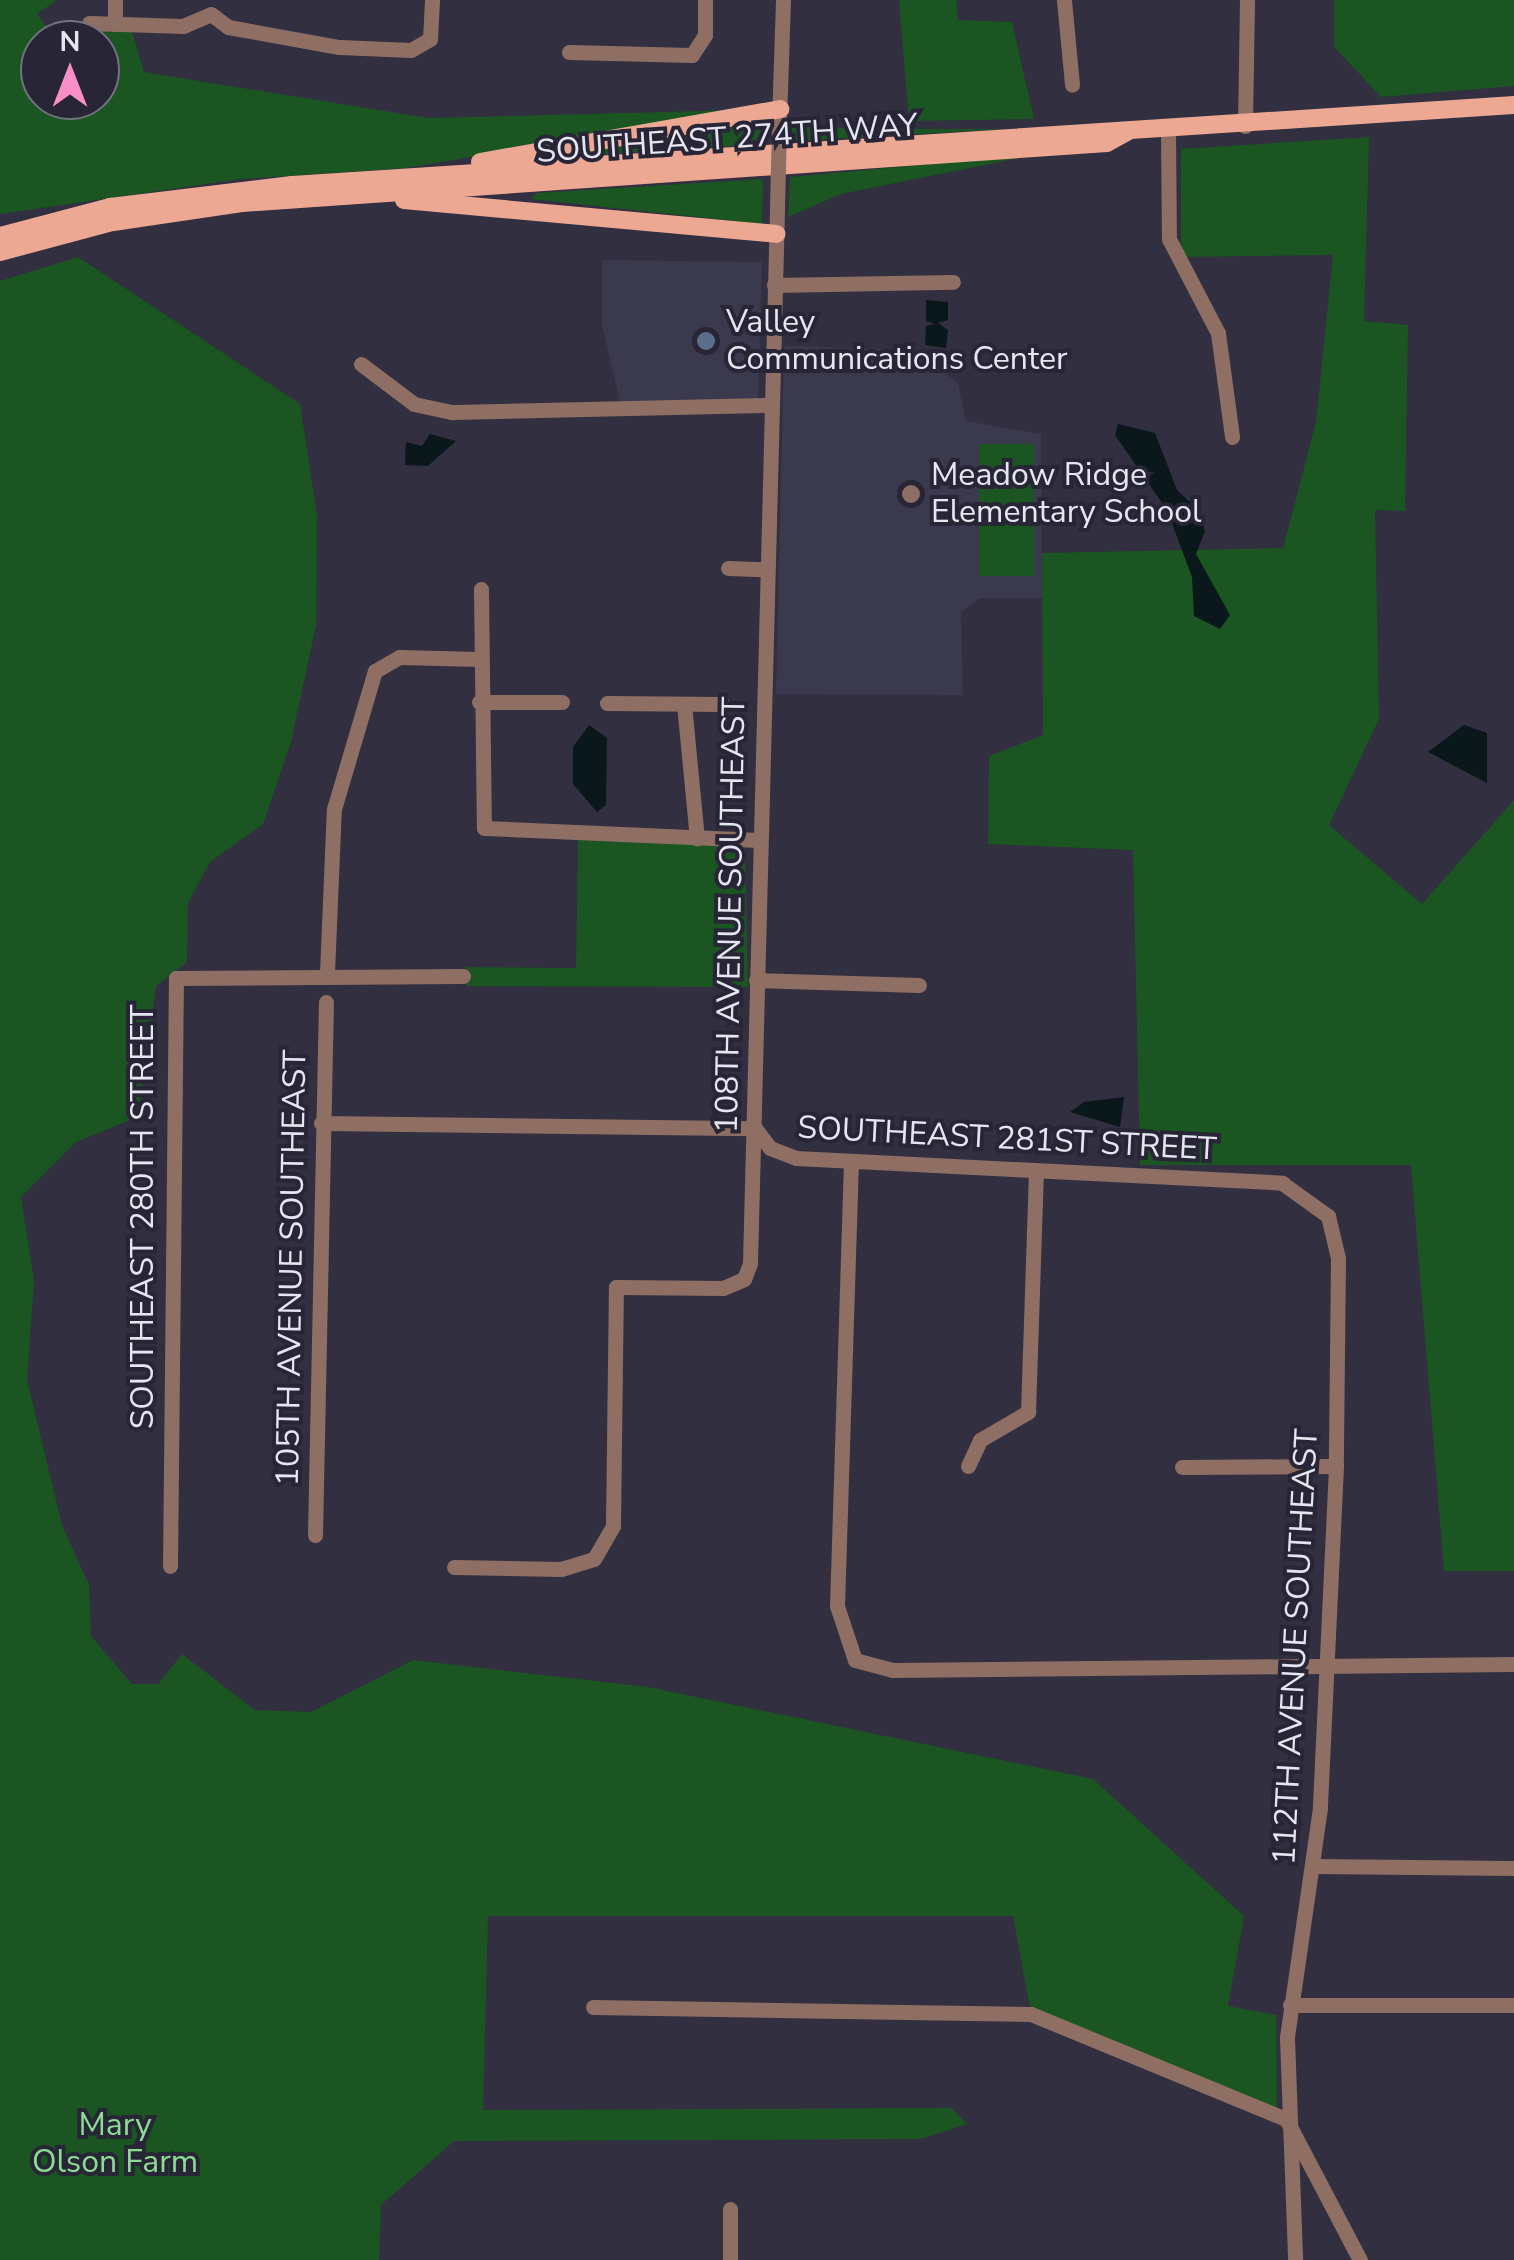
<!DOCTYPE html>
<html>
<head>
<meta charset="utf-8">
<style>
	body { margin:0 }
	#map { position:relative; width:1514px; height:2260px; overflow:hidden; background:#312f40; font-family:"Nunito Sans",sans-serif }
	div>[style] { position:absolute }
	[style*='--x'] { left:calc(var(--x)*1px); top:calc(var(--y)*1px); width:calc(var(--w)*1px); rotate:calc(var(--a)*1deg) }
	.built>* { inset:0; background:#3a394e }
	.green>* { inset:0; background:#1a5522; transform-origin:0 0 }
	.water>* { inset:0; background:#0a181b }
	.minor>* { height:15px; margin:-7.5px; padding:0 7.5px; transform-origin:7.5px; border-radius:7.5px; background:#8f6e63 }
	.major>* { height:18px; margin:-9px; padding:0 9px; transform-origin:9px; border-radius:9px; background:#eda893 }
	.minor-bridge>* { height:15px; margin:-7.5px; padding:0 7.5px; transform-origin:7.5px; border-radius:7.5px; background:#8f6e63 }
	.dots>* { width:28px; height:28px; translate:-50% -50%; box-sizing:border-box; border:5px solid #272536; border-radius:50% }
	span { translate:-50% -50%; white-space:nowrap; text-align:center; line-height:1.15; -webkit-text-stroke:8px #272536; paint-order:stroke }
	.street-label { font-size:32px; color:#e6e6f1 }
	.poi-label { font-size:32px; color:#e6e6f1 }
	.left { translate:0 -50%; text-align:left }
	.park-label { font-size:32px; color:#8cdd91 }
	.north { position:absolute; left:20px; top:20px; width:100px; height:100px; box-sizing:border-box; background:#272536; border:2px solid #737281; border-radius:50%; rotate:0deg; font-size:28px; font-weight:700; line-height:40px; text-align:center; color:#e6e6f1 }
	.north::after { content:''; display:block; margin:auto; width:35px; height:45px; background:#fa8fc7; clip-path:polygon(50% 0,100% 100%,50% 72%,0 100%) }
</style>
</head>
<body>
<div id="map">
	<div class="built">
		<div style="clip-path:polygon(602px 260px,762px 262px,758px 399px,622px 410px,602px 326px)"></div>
		<div style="clip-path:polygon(784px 346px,915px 350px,958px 383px,966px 421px,1041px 434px,1042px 598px,980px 598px,961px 612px,963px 695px,776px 694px)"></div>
	</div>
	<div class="green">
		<div style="clip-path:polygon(evenodd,0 0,57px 0,37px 14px,48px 29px,132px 32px,144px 72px,428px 118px,741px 110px,407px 168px,241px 179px,0 214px,0 0,40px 40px,100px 40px,100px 100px,40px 100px,40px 40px)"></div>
		<div style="clip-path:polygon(899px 0,956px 0,958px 20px,1012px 22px,1034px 119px,909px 121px)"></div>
		<div style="clip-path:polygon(1334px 0,1514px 0,1514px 86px,1381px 97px,1334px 47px)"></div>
		<div style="clip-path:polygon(751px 121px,763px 122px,763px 144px,535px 159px)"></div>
		<div style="clip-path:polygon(791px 126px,878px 129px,1007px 129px,795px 141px)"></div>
		<div style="clip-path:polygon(1369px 137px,1364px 321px,1408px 325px,1405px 511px,1375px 510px,1379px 719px,1329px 825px,1422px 904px,1514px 800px,1514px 1571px,1444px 1571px,1411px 1165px,1140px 1165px,1133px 850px,988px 844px,989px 756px,1043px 735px,1042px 553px,1283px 548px,1316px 422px,1333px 255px,1181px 257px,1181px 149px)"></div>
		<div style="clip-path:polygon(1039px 154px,841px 194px,788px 217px,790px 177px)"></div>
		<div style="clip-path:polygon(763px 179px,762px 224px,531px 199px,537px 193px)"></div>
		<div style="clip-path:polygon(78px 257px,300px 404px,317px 515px,316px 625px,291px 742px,263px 824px,210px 862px,188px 903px,187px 962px,156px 986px,138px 1117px,76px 1142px,21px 1197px,34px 1281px,27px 1380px,62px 1525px,89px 1585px,91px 1636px,132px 1684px,158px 1684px,182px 1654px,255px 1710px,311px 1712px,413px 1660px,648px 1687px,1093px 1779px,1244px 1916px,1228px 2006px,1276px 2015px,1277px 2115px,1031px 2014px,1013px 1916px,488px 1916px,483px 2110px,951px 2108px,967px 2124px,921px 2139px,454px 2141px,381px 2205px,379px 2260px,0 2260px,0 281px)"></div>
		<div style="left:979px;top:444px;width:55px;height:132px"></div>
		<div style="clip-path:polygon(578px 840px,745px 846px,748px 987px,466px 986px,466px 967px,576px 968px)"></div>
	</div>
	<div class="water">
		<div style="clip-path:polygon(926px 300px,948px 302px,948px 320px,938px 323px,948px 330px,946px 348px,925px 345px,926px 326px,935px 324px,926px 321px)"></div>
		<div style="clip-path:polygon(1118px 424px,1155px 433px,1177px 490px,1197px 509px,1205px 531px,1196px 554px,1230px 615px,1220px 629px,1194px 616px,1192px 577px,1167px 510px,1115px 435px)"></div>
		<div style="clip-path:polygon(430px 434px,456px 441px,428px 466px,405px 465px,406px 442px,422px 446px)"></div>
		<div style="clip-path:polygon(589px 725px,607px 738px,606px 805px,597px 812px,573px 784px,573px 747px)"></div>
		<div style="clip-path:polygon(1464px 725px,1487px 733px,1487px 783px,1428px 752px)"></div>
		<div style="clip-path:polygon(1124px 1097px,1120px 1127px,1070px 1112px,1084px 1102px)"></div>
	</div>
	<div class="minor">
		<div style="--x:1064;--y:0;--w:85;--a:84.6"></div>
		<div style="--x:211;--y:14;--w:21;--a:37"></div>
		<div style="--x:228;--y:27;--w:113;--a:10.2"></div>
		<div style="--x:339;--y:47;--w:72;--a:2.4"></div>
		<div style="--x:411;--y:50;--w:22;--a:-30"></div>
		<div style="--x:430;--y:39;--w:39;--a:-87"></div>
		<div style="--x:89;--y:23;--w:94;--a:1.8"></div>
		<div style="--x:183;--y:26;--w:30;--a:-23"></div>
		<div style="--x:115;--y:24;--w:24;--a:-90"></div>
		<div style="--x:569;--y:52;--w:123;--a:1.4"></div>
		<div style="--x:692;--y:55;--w:24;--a:-57"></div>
		<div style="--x:705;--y:35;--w:35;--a:-90"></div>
		<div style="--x:779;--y:121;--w:121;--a:-88.1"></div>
		<div style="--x:1245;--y:126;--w:126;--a:-89.1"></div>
		<div style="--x:1168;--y:131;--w:108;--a:89.5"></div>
		<div style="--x:1169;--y:239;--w:106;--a:62.5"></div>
		<div style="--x:1218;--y:333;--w:105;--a:82.3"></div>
		<div style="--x:774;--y:285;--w:179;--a:-1"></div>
		<div style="--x:361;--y:364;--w:66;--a:37"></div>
		<div style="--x:414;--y:404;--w:40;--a:12"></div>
		<div style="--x:453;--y:412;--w:317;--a:-1.3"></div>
		<div style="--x:728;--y:568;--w:38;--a:2"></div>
		<div style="--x:481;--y:589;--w:239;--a:89.3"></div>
		<div style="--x:484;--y:828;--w:275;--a:2.5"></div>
		<div style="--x:479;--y:702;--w:83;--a:0"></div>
		<div style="--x:607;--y:703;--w:115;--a:0.5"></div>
		<div style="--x:684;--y:704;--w:135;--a:84.5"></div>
		<div style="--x:327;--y:973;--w:164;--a:-87.6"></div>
		<div style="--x:334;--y:809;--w:144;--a:-73.5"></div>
		<div style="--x:375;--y:671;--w:28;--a:-30"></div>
		<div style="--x:399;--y:657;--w:80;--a:1.4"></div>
		<div style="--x:756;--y:980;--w:163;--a:1.8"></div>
		<div style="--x:321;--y:1123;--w:434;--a:0.7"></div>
		<div style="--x:755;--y:1128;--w:25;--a:53"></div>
		<div style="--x:770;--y:1148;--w:28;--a:21"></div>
		<div style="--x:796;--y:1158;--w:487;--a:2.9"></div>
		<div style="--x:1282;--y:1183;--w:57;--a:35.7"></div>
		<div style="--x:1328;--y:1216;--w:43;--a:76.6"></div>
		<div style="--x:1338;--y:1258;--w:208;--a:90.6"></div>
		<div style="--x:1336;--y:1466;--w:342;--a:92.7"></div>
		<div style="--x:1320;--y:1808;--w:232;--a:98.2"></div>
		<div style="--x:1287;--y:2038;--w:222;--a:87.9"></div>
		<div style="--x:851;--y:1161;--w:445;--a:91.8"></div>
		<div style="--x:837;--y:1606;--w:57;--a:71.6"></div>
		<div style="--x:855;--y:1660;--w:38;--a:15"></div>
		<div style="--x:892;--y:1670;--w:622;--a:-0.55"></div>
		<div style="--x:968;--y:1466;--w:29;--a:-65"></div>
		<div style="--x:980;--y:1440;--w:56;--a:-30.3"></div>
		<div style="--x:1028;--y:1412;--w:240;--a:-88.1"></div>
		<div style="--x:1182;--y:1467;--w:154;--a:-0.4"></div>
		<div style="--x:315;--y:1535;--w:533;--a:-88.82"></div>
		<div style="--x:170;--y:1566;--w:588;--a:-89.42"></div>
		<div style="--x:176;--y:978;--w:287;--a:-0.4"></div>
		<div style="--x:454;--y:1567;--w:107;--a:1.1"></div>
		<div style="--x:561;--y:1569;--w:34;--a:-17"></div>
		<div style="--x:594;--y:1559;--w:38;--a:-60"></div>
		<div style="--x:613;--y:1526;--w:239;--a:-89.3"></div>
		<div style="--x:616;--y:1287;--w:107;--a:0.5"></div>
		<div style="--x:723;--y:1288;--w:23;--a:-23"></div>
		<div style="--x:744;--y:1279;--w:17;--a:-69"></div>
		<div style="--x:750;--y:1263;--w:1055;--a:-88.53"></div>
		<div style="--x:1313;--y:1866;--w:201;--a:0.6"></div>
		<div style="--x:1290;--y:2005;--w:224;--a:0"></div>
		<div style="--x:593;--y:2007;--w:438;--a:0.9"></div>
		<div style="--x:1031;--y:2014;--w:276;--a:22.4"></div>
		<div style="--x:1286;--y:2119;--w:159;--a:62.3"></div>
		<div style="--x:730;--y:2260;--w:51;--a:-90"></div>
	</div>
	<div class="major">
		<div style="--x:480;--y:162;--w:305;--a:-10"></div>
		<div style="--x:404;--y:200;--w:374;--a:5.2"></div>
		<div style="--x:0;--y:236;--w:114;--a:-14.8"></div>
		<div style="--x:110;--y:207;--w:183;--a:-6.9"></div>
		<div style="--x:292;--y:185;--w:1225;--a:-3.75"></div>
		<div style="--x:0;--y:252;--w:117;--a:-14.9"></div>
		<div style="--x:113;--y:222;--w:130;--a:-8.4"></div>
		<div style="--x:242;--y:203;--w:867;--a:-3.97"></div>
		<div style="--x:1107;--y:143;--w:23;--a:-29"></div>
	</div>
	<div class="minor-bridge">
		<div style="--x:777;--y:208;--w:82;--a:-88.6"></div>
	</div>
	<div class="dots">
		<div style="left:706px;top:341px;background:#5c6f8a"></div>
		<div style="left:911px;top:494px;background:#8d6e63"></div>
	</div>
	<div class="street-label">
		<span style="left:727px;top:139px;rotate:-4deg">SOUTHEAST 274TH WAY</span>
		<span style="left:731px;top:915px;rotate:-89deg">108TH AVENUE SOUTHEAST</span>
		<span style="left:1007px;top:1139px;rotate:3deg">SOUTHEAST 281ST STREET</span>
		<span style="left:143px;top:1217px;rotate:-90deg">SOUTHEAST 280TH STREET</span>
		<span style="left:292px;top:1268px;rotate:-89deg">105TH AVENUE SOUTHEAST</span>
		<span style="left:1296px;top:1647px;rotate:-87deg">112TH AVENUE SOUTHEAST</span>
	</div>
	<div class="poi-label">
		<span class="left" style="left:726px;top:341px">Valley<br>Communications Center</span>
		<span class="left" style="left:931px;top:494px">Meadow Ridge<br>Elementary School</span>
	</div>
	<div class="park-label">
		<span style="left:115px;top:2144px">Mary<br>Olson Farm</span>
	</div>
	<div class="north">N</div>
</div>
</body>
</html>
